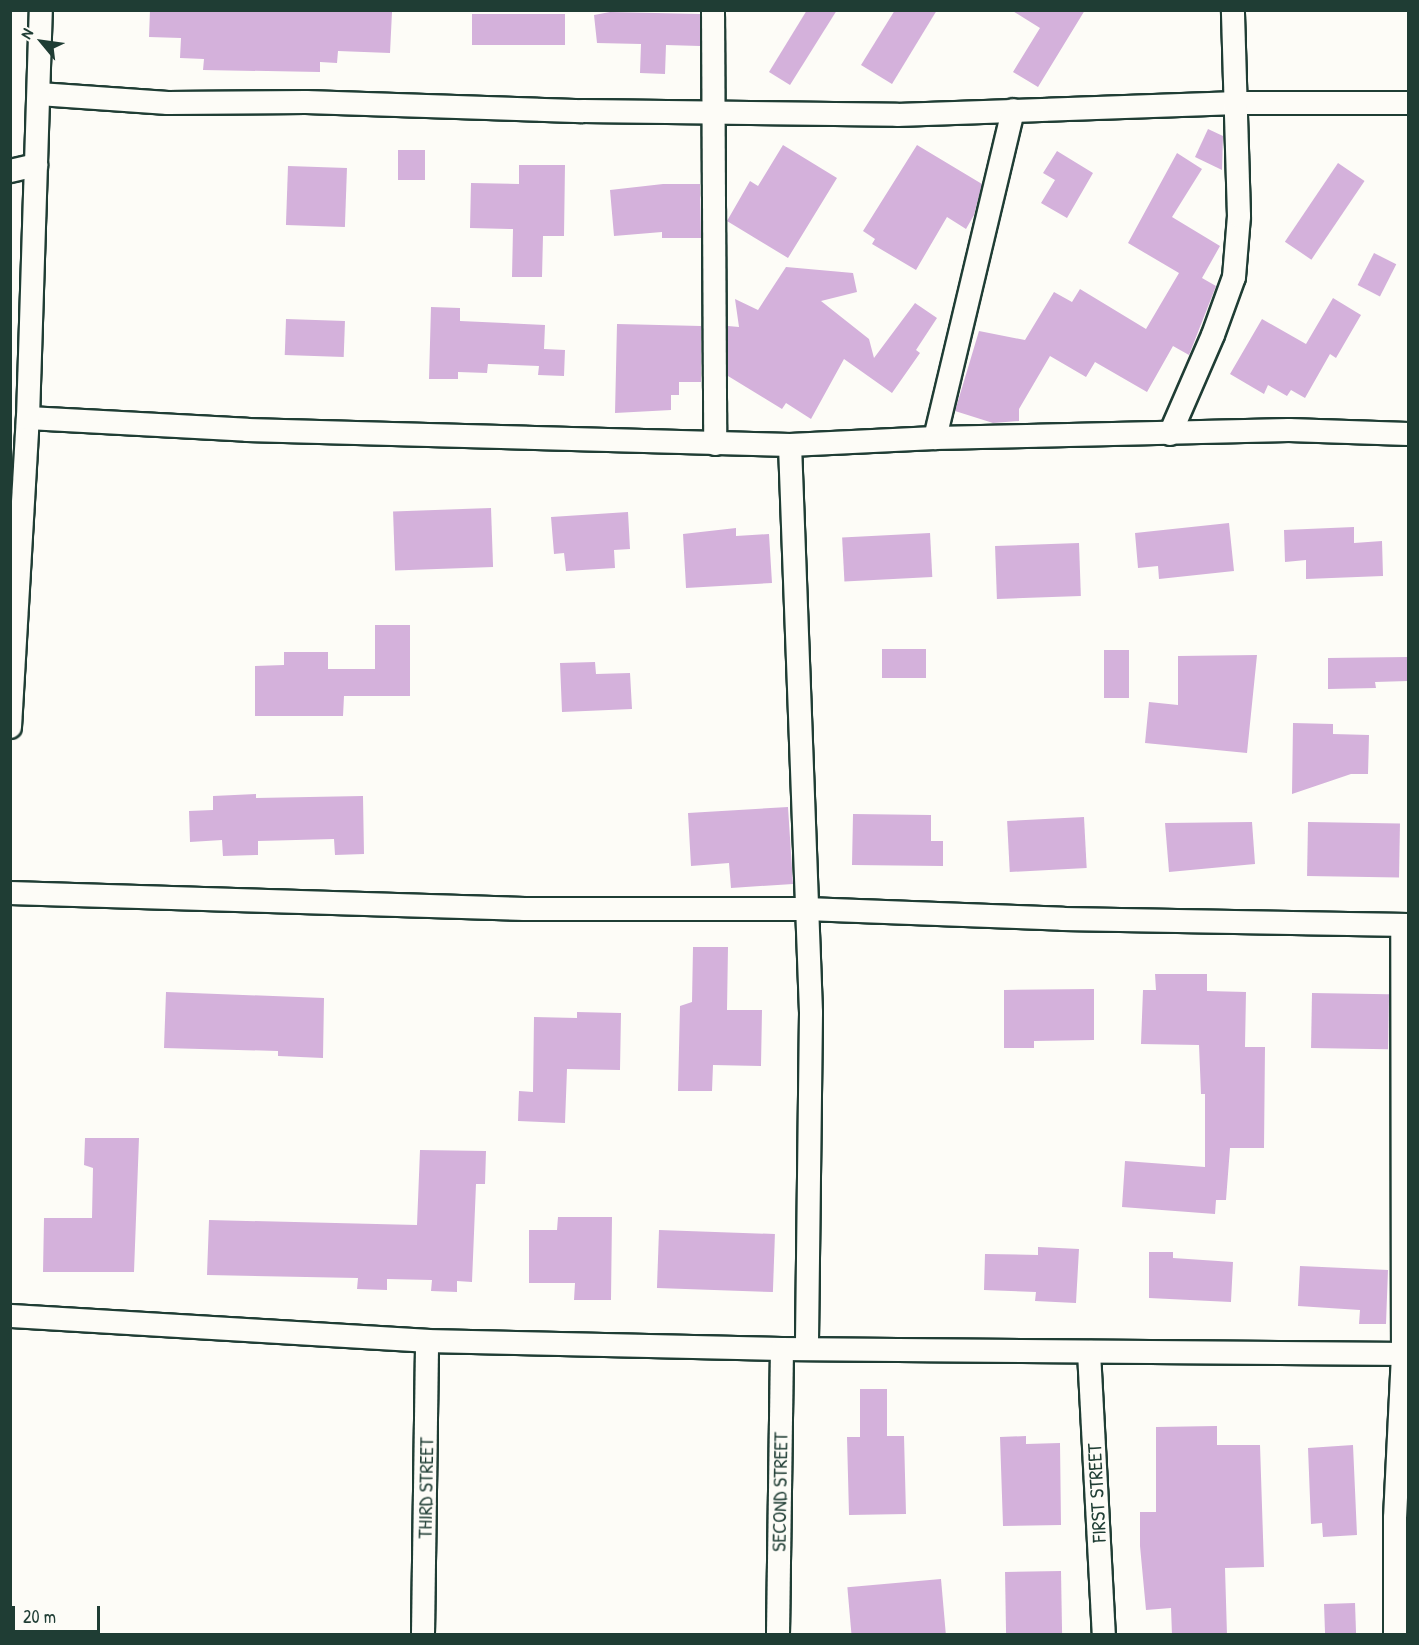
<!DOCTYPE html>
<html>
<head>
<meta charset="utf-8">
<style>
	body { margin:0 }
	#map { position:relative; width:1419px; height:1645px; overflow:hidden; background:#fdfcf7; font-family:"Patrick Hand",sans-serif }
	div>[style] { position:absolute }
	[style*='--x'] { left:calc(var(--x)*1px); top:calc(var(--y)*1px); width:calc(var(--w)*1px); rotate:calc(var(--a)*1deg) }
	.building>* { inset:0; background:#d4b1db; transform-origin:0 0 }
	.roads { filter:drop-shadow(2px 0 #1f3d34) drop-shadow(-2px 0 #1f3d34) drop-shadow(0 2px #1f3d34) drop-shadow(0 -2px #1f3d34) }
	.street>* { height:22px; margin:-11px; padding:0 11px; transform-origin:11px; border-radius:11px; background:#fdfcf7 }
	span { translate:-50% -50%; white-space:nowrap; text-align:center; line-height:1.15; -webkit-text-stroke:5px #fdfcf7; paint-order:stroke }
	.street-label { font-size:20px; color:#1f3d34 }
	.frame { position:absolute; inset:0; border:12px solid #1f3d34; pointer-events:none }
	.north { position:absolute; left:12px; top:12px; width:60px; height:60px; -webkit-text-stroke:4px #fdfcf7; paint-order:stroke; rotate:299deg; font-size:16px; font-weight:700; line-height:24px; text-align:center; color:#1f3d34 }
	.north::after { content:''; display:block; margin:auto; width:21px; height:27px; background:#1f3d34; clip-path:polygon(50% 0,100% 100%,50% 72%,0 100%) }
	.scale { position:absolute; left:12px; top:1606px; width:88px; height:27px; box-sizing:border-box; border:3px solid #1f3d34; border-top:0; padding-left:8px; font-size:18px; line-height:21px; white-space:nowrap; color:#1f3d34; -webkit-text-stroke:4px #fdfcf7; paint-order:stroke }
</style>
</head>
<body>
<div id="map">
	<div class="building">
		<div style="clip-path:polygon(150px 10px,392px 12px,390px 53px,338px 51px,337px 63px,320px 62px,320px 72px,203px 70px,204px 59px,180px 58px,181px 38px,149px 37px)"></div>
		<div style="clip-path:polygon(807px 10px,837px 10px,790px 85px,769px 72px)"></div>
		<div style="clip-path:polygon(895px 10px,937px 10px,892px 84px,861px 65px)"></div>
		<div style="clip-path:polygon(1011px 10px,1085px 10px,1038px 87px,1013px 72px,1040px 28px)"></div>
		<div style="clip-path:polygon(610px 12px,700px 14px,700px 46px,666px 45px,665px 74px,640px 73px,641px 44px,597px 43px,594px 15px)"></div>
		<div style="left:472px;top:14px;width:93px;height:31px"></div>
		<div style="clip-path:polygon(1208px 129px,1223px 136px,1222px 170px,1195px 157px)"></div>
		<div style="clip-path:polygon(783px 145px,837px 178px,788px 258px,727px 221px,750px 181px,758px 186px)"></div>
		<div style="clip-path:polygon(917px 145px,982px 184px,974px 215px,966px 229px,947px 217px,916px 270px,872px 244px,875px 239px,863px 231px)"></div>
		<div style="left:398px;top:150px;width:27px;height:30px"></div>
		<div style="clip-path:polygon(1057px 151px,1093px 173px,1067px 218px,1041px 203px,1055px 180px,1043px 173px)"></div>
		<div style="clip-path:polygon(1177px 153px,1202px 169px,1172px 217px,1220px 246px,1202px 278px,1216px 286px,1189px 355px,1173px 346px,1147px 392px,1095px 362px,1086px 377px,1050px 356px,1019px 409px,1019px 421px,993px 423px,955px 411px,979px 331px,1025px 340px,1054px 292px,1072px 302px,1080px 289px,1146px 329px,1179px 273px,1128px 243px)"></div>
		<div style="left:1338px;top:163px;width:32px;height:95px;rotate:34deg"></div>
		<div style="clip-path:polygon(519px 165px,565px 165px,564px 236px,543px 236px,542px 277px,512px 277px,513px 229px,470px 228px,471px 183px,519px 184px)"></div>
		<div style="left:288px;top:166px;width:59px;height:59px;rotate:2deg"></div>
		<div style="clip-path:polygon(663px 184px,700px 184px,701px 238px,662px 238px,662px 232px,614px 236px,610px 190px)"></div>
		<div style="left:1374px;top:253px;width:25px;height:36px;rotate:27deg"></div>
		<div style="clip-path:polygon(786px 267px,853px 273px,857px 292px,821px 301px,869px 339px,874px 358px,915px 303px,937px 318px,916px 350px,920px 353px,892px 393px,844px 359px,811px 419px,786px 403px,782px 409px,728px 376px,728px 326px,739px 327px,735px 299px,758px 310px)"></div>
		<div style="clip-path:polygon(1333px 298px,1361px 315px,1336px 358px,1330px 354px,1305px 398px,1291px 390px,1287px 396px,1268px 385px,1264px 394px,1230px 374px,1262px 319px,1306px 344px)"></div>
		<div style="clip-path:polygon(431px 307px,460px 308px,460px 321px,545px 325px,544px 349px,565px 350px,564px 376px,538px 375px,539px 366px,488px 364px,487px 373px,458px 372px,458px 379px,429px 379px)"></div>
		<div style="left:286px;top:319px;width:59px;height:36px;rotate:2deg"></div>
		<div style="clip-path:polygon(617px 324px,701px 326px,701px 382px,679px 382px,679px 395px,671px 395px,671px 410px,615px 413px)"></div>
		<div style="left:491px;top:508px;width:59px;height:98px;rotate:88deg"></div>
		<div style="clip-path:polygon(628px 512px,630px 549px,614px 550px,615px 568px,566px 571px,564px 553px,554px 554px,551px 517px)"></div>
		<div style="clip-path:polygon(1229px 523px,1234px 571px,1159px 579px,1158px 566px,1138px 568px,1135px 533px)"></div>
		<div style="clip-path:polygon(1354px 527px,1354px 543px,1382px 541px,1383px 576px,1306px 579px,1306px 560px,1285px 562px,1284px 530px)"></div>
		<div style="clip-path:polygon(736px 528px,736px 536px,769px 534px,772px 583px,686px 588px,683px 534px)"></div>
		<div style="left:930px;top:533px;width:44px;height:88px;rotate:87deg"></div>
		<div style="left:1079px;top:543px;width:53px;height:84px;rotate:88deg"></div>
		<div style="clip-path:polygon(375px 625px,410px 625px,410px 696px,344px 696px,343px 716px,255px 716px,255px 666px,284px 665px,284px 652px,328px 652px,328px 669px,375px 669px)"></div>
		<div style="left:882px;top:649px;width:44px;height:29px"></div>
		<div style="left:1104px;top:650px;width:25px;height:48px"></div>
		<div style="clip-path:polygon(1257px 655px,1247px 753px,1145px 743px,1149px 702px,1178px 705px,1178px 656px)"></div>
		<div style="clip-path:polygon(1408px 657px,1408px 681px,1375px 682px,1376px 688px,1328px 689px,1328px 658px)"></div>
		<div style="clip-path:polygon(595px 662px,596px 674px,630px 673px,632px 709px,562px 712px,560px 663px)"></div>
		<div style="clip-path:polygon(1293px 723px,1333px 724px,1333px 734px,1369px 735px,1368px 774px,1351px 774px,1292px 794px)"></div>
		<div style="clip-path:polygon(256px 794px,256px 798px,363px 796px,364px 854px,335px 855px,334px 839px,258px 841px,258px 855px,223px 856px,222px 840px,190px 842px,189px 811px,213px 810px,213px 796px)"></div>
		<div style="clip-path:polygon(788px 807px,793px 884px,731px 888px,729px 863px,691px 866px,688px 813px)"></div>
		<div style="clip-path:polygon(853px 814px,931px 815px,931px 841px,943px 841px,943px 866px,852px 865px)"></div>
		<div style="left:1084px;top:817px;width:51px;height:77px;rotate:87deg"></div>
		<div style="clip-path:polygon(1252px 822px,1255px 864px,1169px 872px,1165px 823px)"></div>
		<div style="left:1308px;top:822px;width:92px;height:54px;rotate:1deg"></div>
		<div style="clip-path:polygon(693px 947px,728px 947px,727px 1010px,762px 1010px,761px 1066px,713px 1065px,712px 1091px,678px 1091px,680px 1006px,692px 1002px)"></div>
		<div style="clip-path:polygon(1155px 974px,1207px 974px,1207px 991px,1246px 992px,1245px 1047px,1265px 1047px,1264px 1148px,1230px 1148px,1226px 1200px,1216px 1200px,1215px 1214px,1122px 1207px,1125px 1161px,1205px 1167px,1205px 1094px,1201px 1094px,1199px 1045px,1141px 1044px,1143px 990px,1156px 990px)"></div>
		<div style="clip-path:polygon(1094px 989px,1094px 1040px,1034px 1041px,1034px 1048px,1004px 1048px,1004px 990px)"></div>
		<div style="clip-path:polygon(166px 992px,324px 998px,323px 1058px,278px 1056px,278px 1051px,164px 1048px)"></div>
		<div style="left:1312px;top:993px;width:77px;height:55px;rotate:1deg"></div>
		<div style="clip-path:polygon(577px 1012px,621px 1013px,620px 1070px,567px 1069px,565px 1123px,518px 1121px,519px 1091px,533px 1092px,534px 1017px,577px 1018px)"></div>
		<div style="clip-path:polygon(85px 1138px,139px 1138px,134px 1272px,43px 1272px,44px 1218px,92px 1218px,93px 1168px,84px 1165px)"></div>
		<div style="clip-path:polygon(420px 1150px,486px 1151px,485px 1184px,476px 1184px,472px 1282px,457px 1281px,457px 1292px,431px 1291px,432px 1280px,387px 1279px,387px 1290px,357px 1289px,358px 1278px,207px 1275px,209px 1220px,417px 1225px)"></div>
		<div style="clip-path:polygon(558px 1217px,612px 1217px,611px 1300px,574px 1300px,575px 1283px,529px 1283px,529px 1230px,557px 1230px)"></div>
		<div style="left:659px;top:1230px;width:116px;height:58px;rotate:2deg"></div>
		<div style="clip-path:polygon(1038px 1247px,1079px 1249px,1076px 1303px,1035px 1301px,1036px 1292px,984px 1290px,985px 1254px,1038px 1255px)"></div>
		<div style="clip-path:polygon(1149px 1252px,1173px 1252px,1173px 1258px,1233px 1262px,1231px 1302px,1149px 1298px)"></div>
		<div style="clip-path:polygon(1300px 1266px,1388px 1270px,1386px 1324px,1359px 1324px,1360px 1310px,1298px 1306px)"></div>
		<div style="clip-path:polygon(860px 1389px,887px 1389px,887px 1436px,904px 1436px,906px 1514px,849px 1515px,847px 1437px,860px 1437px)"></div>
		<div style="clip-path:polygon(1217px 1426px,1217px 1445px,1260px 1445px,1264px 1567px,1225px 1568px,1227px 1635px,1172px 1635px,1171px 1608px,1146px 1610px,1140px 1546px,1140px 1512px,1156px 1512px,1156px 1427px)"></div>
		<div style="clip-path:polygon(1026px 1436px,1026px 1444px,1060px 1443px,1061px 1525px,1003px 1526px,1000px 1437px)"></div>
		<div style="clip-path:polygon(1353px 1445px,1357px 1535px,1323px 1537px,1322px 1523px,1311px 1524px,1308px 1448px)"></div>
		<div style="left:1061px;top:1571px;width:64px;height:56px;rotate:89deg"></div>
		<div style="left:941px;top:1579px;width:56px;height:94px;rotate:85deg"></div>
		<div style="left:1355px;top:1603px;width:32px;height:31px;rotate:88deg"></div>
	</div>
	<div class="roads">
		<div class="street">
			<div style="--x:713;--y:10;--w:434;--a:89.7"></div>
			<div style="--x:39;--y:94;--w:129;--a:4"></div>
			<div style="--x:168;--y:103;--w:138;--a:-0.4"></div>
			<div style="--x:306;--y:102;--w:277;--a:1.9"></div>
			<div style="--x:583;--y:111;--w:314;--a:0.7"></div>
			<div style="--x:897;--y:115;--w:341;--a:-2"></div>
			<div style="--x:1238;--y:103;--w:170;--a:0"></div>
			<div style="--x:10;--y:171;--w:27;--a:-13"></div>
			<div style="--x:28;--y:418;--w:219;--a:3.1"></div>
			<div style="--x:247;--y:430;--w:543;--a:1.58"></div>
			<div style="--x:790;--y:445;--w:145;--a:-2.8"></div>
			<div style="--x:935;--y:438;--w:354;--a:-1.3"></div>
			<div style="--x:1289;--y:430;--w:119;--a:1.9"></div>
			<div style="--x:1170;--y:434;--w:108;--a:-66.5"></div>
			<div style="--x:1213;--y:335;--w:62;--a:-70.1"></div>
			<div style="--x:1234;--y:277;--w:61;--a:-85.3"></div>
			<div style="--x:1239;--y:216;--w:206;--a:-91.7"></div>
			<div style="--x:935;--y:438;--w:337;--a:-76.6"></div>
			<div style="--x:790;--y:445;--w:568;--a:87.88"></div>
			<div style="--x:811;--y:1013;--w:336;--a:90.7"></div>
			<div style="--x:10;--y:727;--w:310;--a:-86.7"></div>
			<div style="--x:28;--y:418;--w:408;--a:-88.2"></div>
			<div style="--x:10;--y:893;--w:515;--a:1.78"></div>
			<div style="--x:525;--y:909;--w:281;--a:0"></div>
			<div style="--x:806;--y:909;--w:257;--a:2.2"></div>
			<div style="--x:1063;--y:919;--w:345;--a:1"></div>
			<div style="--x:10;--y:1316;--w:418;--a:3.4"></div>
			<div style="--x:427;--y:1341;--w:355;--a:1.3"></div>
			<div style="--x:782;--y:1349;--w:626;--a:0.46"></div>
			<div style="--x:1089;--y:1352;--w:282;--a:87"></div>
			<div style="--x:423;--y:1634;--w:293;--a:-89.2"></div>
			<div style="--x:778;--y:1634;--w:285;--a:-89.2"></div>
			<div style="--x:1395;--y:1634;--w:116;--a:-90"></div>
			<div style="--x:1395;--y:1518;--w:164;--a:-87.2"></div>
			<div style="--x:1403;--y:1354;--w:429;--a:-90.1"></div>
		</div>
	</div>
	<div class="street-label">
		<span style="left:425px;top:1488px;rotate:-89deg">THIRD STREET</span>
		<span style="left:779px;top:1492px;rotate:-89deg">SECOND STREET</span>
		<span style="left:1096px;top:1493px;rotate:-93deg">FIRST STREET</span>
	</div>
	<div class="frame"></div>
	<div class="north">N</div>
	<div class="scale">20 m</div>
</div>
</body>
</html>
